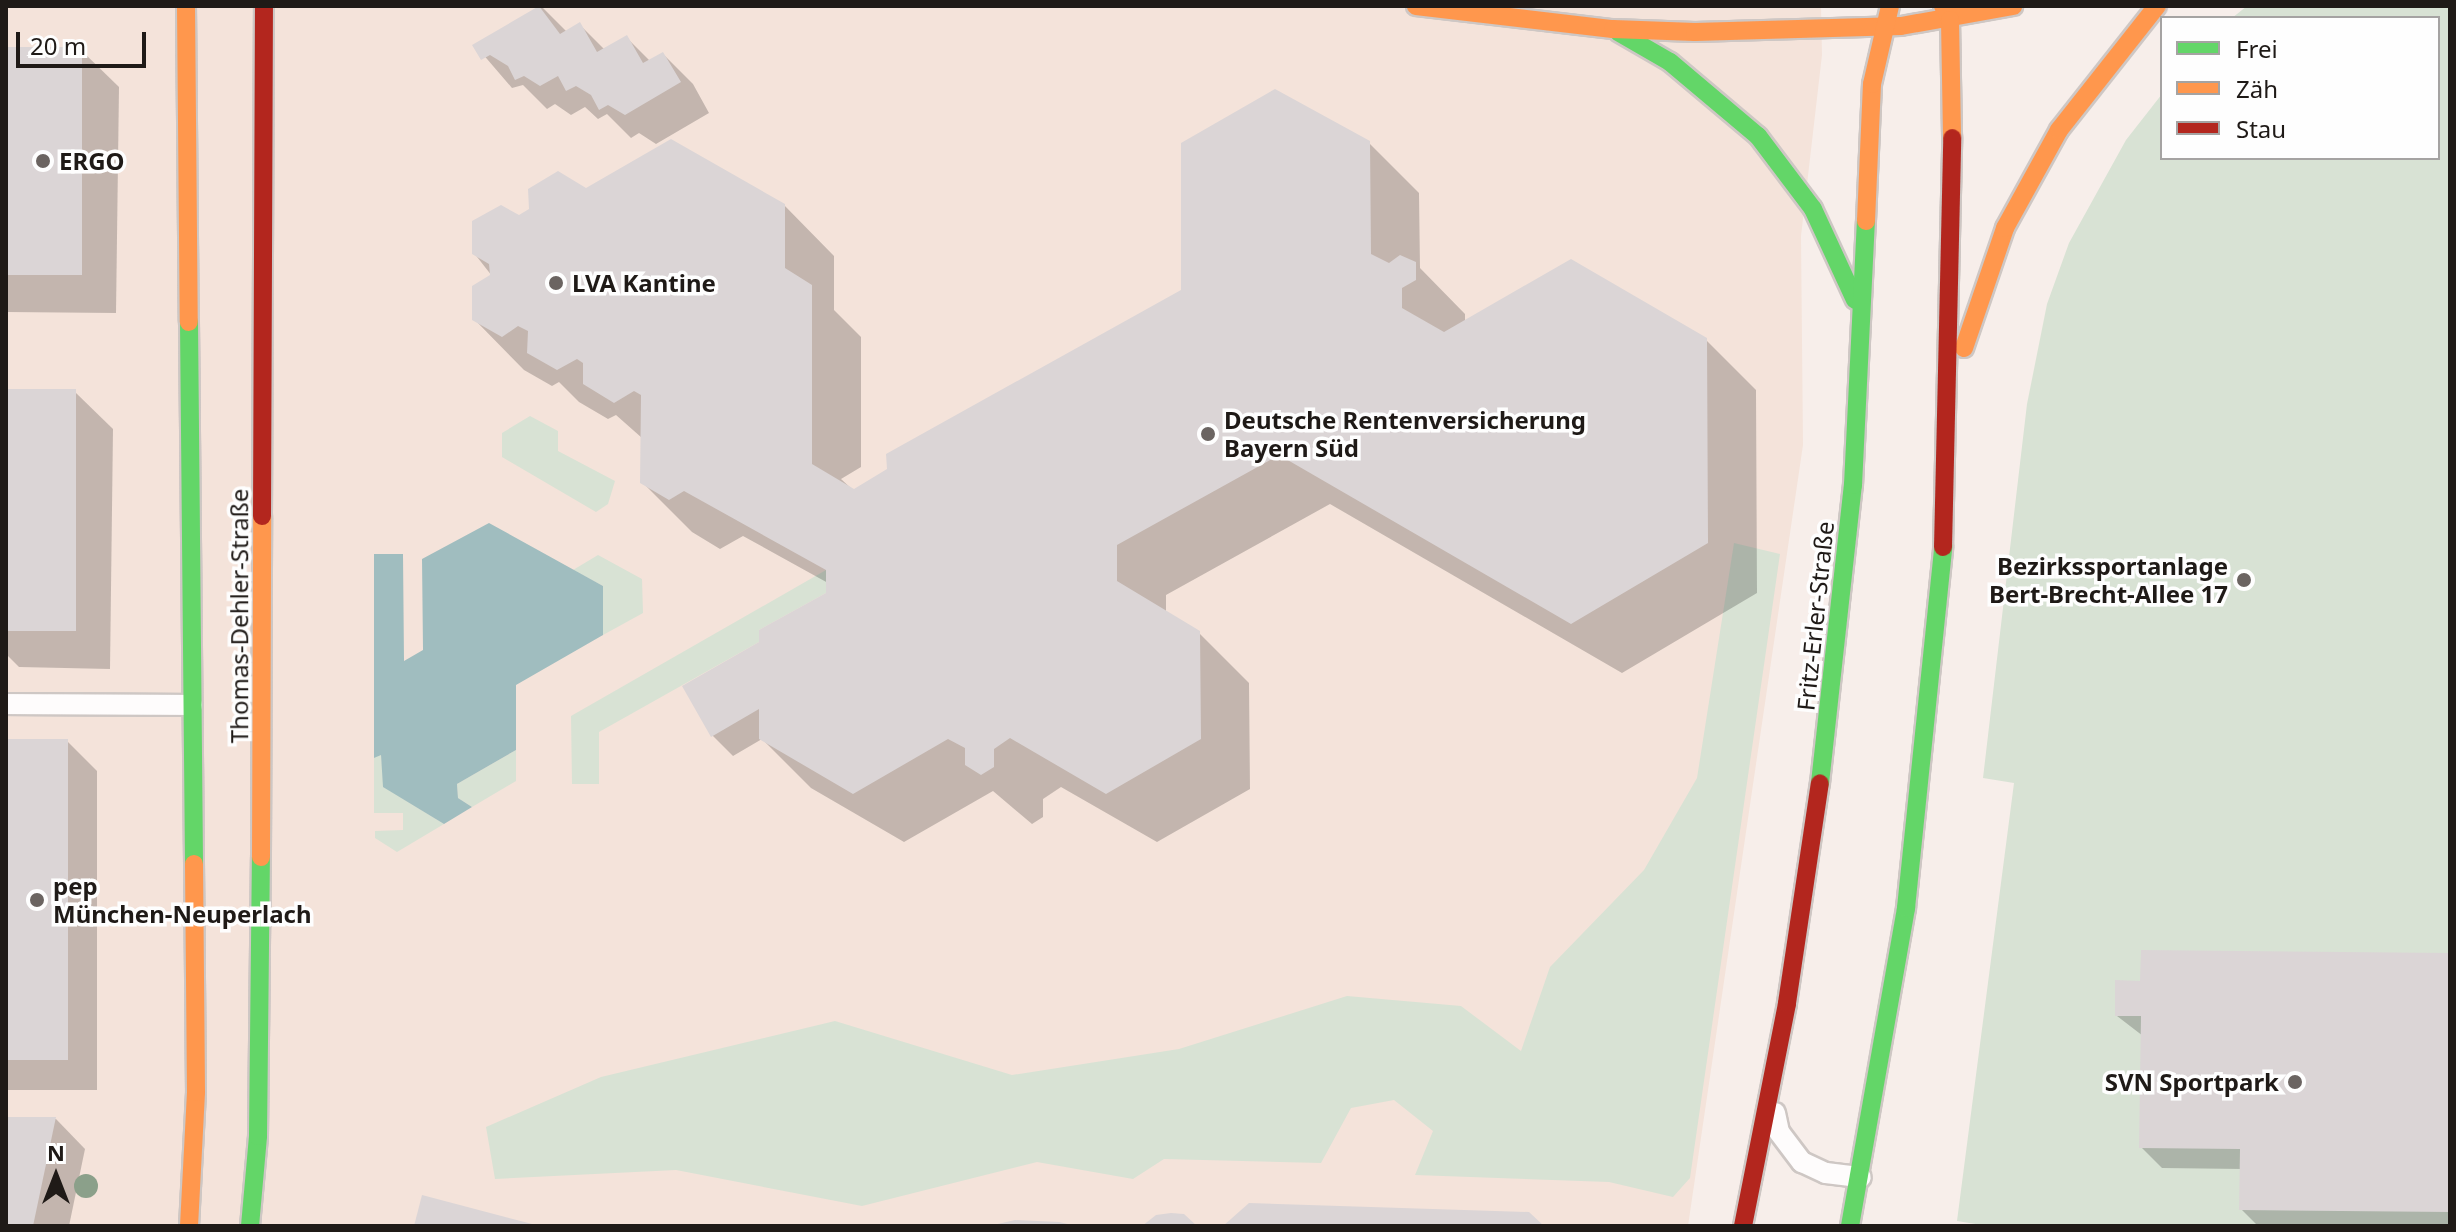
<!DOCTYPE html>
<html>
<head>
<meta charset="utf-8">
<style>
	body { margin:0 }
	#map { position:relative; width:2456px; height:1232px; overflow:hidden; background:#f7eeea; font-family:"Noto Sans",sans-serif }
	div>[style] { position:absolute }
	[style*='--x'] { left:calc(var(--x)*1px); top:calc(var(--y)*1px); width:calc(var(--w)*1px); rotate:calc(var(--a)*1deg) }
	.built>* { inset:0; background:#f4e3da }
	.green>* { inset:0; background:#d8e2d4 }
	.water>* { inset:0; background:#a0bdbf }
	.shadow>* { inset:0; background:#0003 }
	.building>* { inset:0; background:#dbd5d6; transform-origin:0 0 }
	.roads { filter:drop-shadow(2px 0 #cec7c4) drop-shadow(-2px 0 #cec7c4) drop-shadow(0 2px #cec7c4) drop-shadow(0 -2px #cec7c4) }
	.lane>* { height:20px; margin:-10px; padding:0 10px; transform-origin:10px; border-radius:10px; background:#fefcfc }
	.fast>* { height:18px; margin:-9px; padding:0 9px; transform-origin:9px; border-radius:9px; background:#63d668 }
	.slow>* { height:18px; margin:-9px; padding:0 9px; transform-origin:9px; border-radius:9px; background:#ff974d }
	.jam>* { height:18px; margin:-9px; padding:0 9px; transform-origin:9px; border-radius:9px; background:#b3261e }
	.trees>* { width:24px; height:24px; margin:-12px; border-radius:50%; background:#8ba08a }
	.dots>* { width:22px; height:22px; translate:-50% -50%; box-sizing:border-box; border:4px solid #fefefe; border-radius:50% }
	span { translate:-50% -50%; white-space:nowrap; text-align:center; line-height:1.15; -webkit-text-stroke:7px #fefefe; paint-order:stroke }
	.poi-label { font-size:24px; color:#1f1a17; font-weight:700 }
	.left { translate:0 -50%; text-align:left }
	.right { translate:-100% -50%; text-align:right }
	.street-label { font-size:24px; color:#1f1a17 }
	.frame { position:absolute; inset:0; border:8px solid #1f1a17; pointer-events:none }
	.legend { position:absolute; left:2160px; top:16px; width:280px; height:144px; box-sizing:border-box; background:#fefefe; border:2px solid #a5a3a2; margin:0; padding:10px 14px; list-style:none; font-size:24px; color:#1f1a17 }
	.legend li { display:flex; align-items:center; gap:16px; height:40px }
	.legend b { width:40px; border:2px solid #a5a3a2 }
	.north { position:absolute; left:16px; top:1136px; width:80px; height:80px; -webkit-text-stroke:6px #fefefe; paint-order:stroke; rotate:0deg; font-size:22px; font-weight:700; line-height:32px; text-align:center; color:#1f1a17 }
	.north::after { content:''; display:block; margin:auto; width:28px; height:36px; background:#1f1a17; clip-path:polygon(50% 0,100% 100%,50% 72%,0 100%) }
	.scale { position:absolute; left:16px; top:32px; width:130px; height:36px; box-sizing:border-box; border:4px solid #1f1a17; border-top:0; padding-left:10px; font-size:24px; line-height:28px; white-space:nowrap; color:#1f1a17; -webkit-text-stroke:6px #fefefe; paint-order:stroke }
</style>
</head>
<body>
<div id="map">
	<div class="built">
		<div style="clip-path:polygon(6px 6px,1821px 6px,1822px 55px,1801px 236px,1803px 445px,1688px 1226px,6px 1226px)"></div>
	</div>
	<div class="green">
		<div style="clip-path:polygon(2247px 6px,2450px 6px,2450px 1226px,1988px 1226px,1957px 1221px,2014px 783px,1983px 778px,2027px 404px,2047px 304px,2069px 243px,2126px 140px,2162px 94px,2162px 158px,2438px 158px,2438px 18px,2232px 18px)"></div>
		<div style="clip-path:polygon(530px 416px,558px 431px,558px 451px,615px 481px,608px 504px,596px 512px,502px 457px,502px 433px)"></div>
		<div style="clip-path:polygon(1734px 543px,1780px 554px,1690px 1178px,1673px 1197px,1609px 1182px,1415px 1175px,1433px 1131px,1394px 1100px,1351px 1108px,1321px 1163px,1164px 1159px,1133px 1179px,1037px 1162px,862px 1206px,676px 1170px,495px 1179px,486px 1127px,601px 1077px,835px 1021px,1012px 1075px,1179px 1049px,1347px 996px,1461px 1006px,1521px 1051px,1550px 967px,1644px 870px,1697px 778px)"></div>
		<div style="clip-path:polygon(598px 555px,642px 579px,643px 613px,603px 635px,603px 586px,573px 570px)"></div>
		<div style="clip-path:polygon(826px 570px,826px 593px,759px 630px,759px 642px,599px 732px,599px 784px,572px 784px,571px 716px)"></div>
		<div style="clip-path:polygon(516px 750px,516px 781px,472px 807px,458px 798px,457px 784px)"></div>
		<div style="clip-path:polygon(381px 754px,384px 787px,444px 824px,397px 852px,375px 838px,375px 831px,403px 830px,403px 813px,374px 813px,374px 758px)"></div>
	</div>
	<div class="water">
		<div style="clip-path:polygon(489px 523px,603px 586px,603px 635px,516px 685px,516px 750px,457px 784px,458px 798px,472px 807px,444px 824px,383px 787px,381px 755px,374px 758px,374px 554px,403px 554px,404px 661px,423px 650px,422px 559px)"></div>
	</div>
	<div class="shadow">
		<div style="clip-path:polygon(542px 7px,567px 32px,580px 25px,605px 50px,627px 38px,651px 62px,663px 54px,693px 84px,709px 113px,656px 144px,639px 133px,631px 138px,607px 114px,598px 119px,585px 107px,571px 115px,555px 104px,547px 109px,523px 85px,512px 88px,475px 45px)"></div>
		<div style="clip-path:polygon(6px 49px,81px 50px,119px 87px,116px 313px,6px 312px)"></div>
		<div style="clip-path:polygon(1369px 143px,1419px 193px,1420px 268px,1465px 314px,1465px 323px,1706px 340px,1756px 390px,1757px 593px,1622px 673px,1330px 504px,1166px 595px,1166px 613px,1199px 633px,1249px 683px,1250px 789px,1157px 842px,1061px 787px,1043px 799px,1043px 817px,1032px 824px,993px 791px,904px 842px,811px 788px,762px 739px,733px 756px,712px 735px,761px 643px,828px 593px,828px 583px,743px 536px,720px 549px,692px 532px,642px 482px,642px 438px,616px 415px,608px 419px,579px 402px,559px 382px,552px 386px,524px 370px,474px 319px,492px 276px,474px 253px,519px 217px,586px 191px,784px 205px,834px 256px,834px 310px,861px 337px,861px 467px,841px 479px,854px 491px,1183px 291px)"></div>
		<div style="clip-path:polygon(6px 391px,75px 392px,113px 429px,110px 669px,19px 667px,6px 654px)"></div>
		<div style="clip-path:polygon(6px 741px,67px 741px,97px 771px,97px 1090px,6px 1090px)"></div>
		<div style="clip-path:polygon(2450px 955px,2450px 1226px,2258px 1226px,2241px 1209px,2242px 1169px,2162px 1168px,2141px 1147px,2143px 1036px,2117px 1016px,2142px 983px)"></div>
		<div style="clip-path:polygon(6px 1119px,56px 1119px,85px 1149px,69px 1226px,6px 1226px)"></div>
		<div style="clip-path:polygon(1015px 1222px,1059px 1224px,1069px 1226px,992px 1226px)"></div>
	</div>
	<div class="building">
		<div style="clip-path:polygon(539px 6px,560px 34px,580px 22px,597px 52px,627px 35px,643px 63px,663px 52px,681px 82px,625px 115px,608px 105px,599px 110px,591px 95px,576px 86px,566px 91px,558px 76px,540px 86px,524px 76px,515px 80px,508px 66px,490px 55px,481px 60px,472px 45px)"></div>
		<div style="left:6px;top:47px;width:76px;height:228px"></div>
		<div style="clip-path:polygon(1275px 89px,1370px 141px,1371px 254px,1389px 263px,1400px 255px,1416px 262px,1416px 280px,1402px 288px,1402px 308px,1444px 332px,1571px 259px,1707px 338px,1708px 543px,1571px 624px,1279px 455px,1117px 545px,1117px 581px,1200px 631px,1201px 739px,1106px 794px,1010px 738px,994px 749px,994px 767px,981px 775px,965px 765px,965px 748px,948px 739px,853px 794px,759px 739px,759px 709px,711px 737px,682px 686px,759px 642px,759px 630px,826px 593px,826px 570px,684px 491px,669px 500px,640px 483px,641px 395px,634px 391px,614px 403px,583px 384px,583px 363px,577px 359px,557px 370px,527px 353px,528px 331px,518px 326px,502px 337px,472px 320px,472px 286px,490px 275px,489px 264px,472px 254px,472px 221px,501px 205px,519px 215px,529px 209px,528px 189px,558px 171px,586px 188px,671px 139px,785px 204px,785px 268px,812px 285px,812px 464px,854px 489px,887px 469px,886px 454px,1181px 290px,1181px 143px)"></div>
		<div style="left:6px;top:389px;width:70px;height:242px"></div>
		<div style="left:6px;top:739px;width:62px;height:321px"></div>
		<div style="clip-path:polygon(2141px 950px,2450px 953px,2450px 1212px,2239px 1210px,2240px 1149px,2139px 1148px,2141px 1016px,2115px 1016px,2115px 980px,2140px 981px)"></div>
		<div style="clip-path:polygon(6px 1117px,56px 1117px,33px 1226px,6px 1226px)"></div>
		<div style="clip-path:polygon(422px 1195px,536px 1225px,536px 1226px,414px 1226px)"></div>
		<div style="clip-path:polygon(1249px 1203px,1529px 1212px,1544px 1226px,1223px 1226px)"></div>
		<div style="clip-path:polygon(1171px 1213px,1184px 1214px,1197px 1226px,1142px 1226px,1156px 1215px)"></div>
		<div style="clip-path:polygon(1015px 1220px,1059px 1222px,1072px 1225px,989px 1226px)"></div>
	</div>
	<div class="roads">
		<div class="lane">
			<div style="--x:6;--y:704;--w:186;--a:0.3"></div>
			<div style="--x:1775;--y:1113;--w:19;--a:78"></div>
			<div style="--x:1779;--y:1132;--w:38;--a:53"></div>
			<div style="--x:1802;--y:1162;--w:26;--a:25"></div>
			<div style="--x:1826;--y:1173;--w:35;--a:7"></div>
		</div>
		<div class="fast">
			<div style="--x:1618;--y:32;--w:60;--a:30"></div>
			<div style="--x:1670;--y:62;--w:115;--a:40.1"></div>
			<div style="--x:1758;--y:136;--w:91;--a:53"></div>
			<div style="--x:1813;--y:209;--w:100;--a:65.2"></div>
			<div style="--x:189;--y:322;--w:542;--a:89.47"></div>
			<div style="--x:1820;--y:783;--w:300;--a:-83.7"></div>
			<div style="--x:1853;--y:485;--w:264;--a:-87.2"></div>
			<div style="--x:250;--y:1226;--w:90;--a:-84.9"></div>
			<div style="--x:258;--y:1136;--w:279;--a:-89.4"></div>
			<div style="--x:1850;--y:1226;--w:323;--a:-80"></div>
			<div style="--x:1906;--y:908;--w:363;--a:-84.1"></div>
		</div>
		<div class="slow">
			<div style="--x:186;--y:6;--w:316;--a:89.5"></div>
			<div style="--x:1416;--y:6;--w:198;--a:6.7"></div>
			<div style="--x:1613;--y:29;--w:82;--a:2.1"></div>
			<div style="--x:1695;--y:32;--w:206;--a:-1.7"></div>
			<div style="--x:1901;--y:26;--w:114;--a:-10.1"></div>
			<div style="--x:1943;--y:6;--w:16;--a:63"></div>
			<div style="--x:1950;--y:20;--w:118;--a:89"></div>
			<div style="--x:1866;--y:221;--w:137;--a:-87.5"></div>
			<div style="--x:1872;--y:84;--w:80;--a:-77"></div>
			<div style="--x:1964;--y:348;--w:127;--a:-71.1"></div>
			<div style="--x:2005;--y:228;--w:112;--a:-61.1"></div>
			<div style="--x:2059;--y:130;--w:158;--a:-51.7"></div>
			<div style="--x:261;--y:857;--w:341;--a:-89.8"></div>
			<div style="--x:189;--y:1226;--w:134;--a:-87"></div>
			<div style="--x:196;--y:1092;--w:228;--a:-90.5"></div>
		</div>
		<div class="jam">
			<div style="--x:262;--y:516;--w:510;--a:-89.78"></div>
			<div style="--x:1943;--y:547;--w:409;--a:-88.7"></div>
			<div style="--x:1743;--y:1226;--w:227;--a:-78.8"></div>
			<div style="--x:1787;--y:1003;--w:222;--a:-81.5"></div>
		</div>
	</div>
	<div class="trees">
		<div style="left:86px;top:1186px"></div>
	</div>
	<div class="dots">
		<div style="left:43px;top:161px;background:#6b6461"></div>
		<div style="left:556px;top:283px;background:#6b6461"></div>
		<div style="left:1208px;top:434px;background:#6b6461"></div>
		<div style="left:2244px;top:580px;background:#6b6461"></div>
		<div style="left:37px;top:900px;background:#6b6461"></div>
		<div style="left:2295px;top:1082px;background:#6b6461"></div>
	</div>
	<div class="poi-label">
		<span class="left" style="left:59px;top:161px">ERGO</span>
		<span class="left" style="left:572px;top:283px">LVA Kantine</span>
		<span class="left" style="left:1224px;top:434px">Deutsche Rentenversicherung<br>Bayern Süd</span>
		<span class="right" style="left:2228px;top:580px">Bezirkssportanlage<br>Bert-Brecht-Allee 17</span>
		<span class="left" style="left:53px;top:900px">pep<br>München-Neuperlach</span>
		<span class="right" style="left:2279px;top:1082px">SVN Sportpark</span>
	</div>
	<div class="street-label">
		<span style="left:239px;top:616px;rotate:-90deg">Thomas-Dehler-Straße</span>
		<span style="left:1815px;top:616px;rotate:-84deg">Fritz-Erler-Straße</span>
	</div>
	<div class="frame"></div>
	<ul class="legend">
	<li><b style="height:10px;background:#63d668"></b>Frei</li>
	<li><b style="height:10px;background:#ff974d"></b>Zäh</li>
	<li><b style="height:10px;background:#b3261e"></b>Stau</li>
	</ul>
	<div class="north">N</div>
	<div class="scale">20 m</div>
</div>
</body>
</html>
